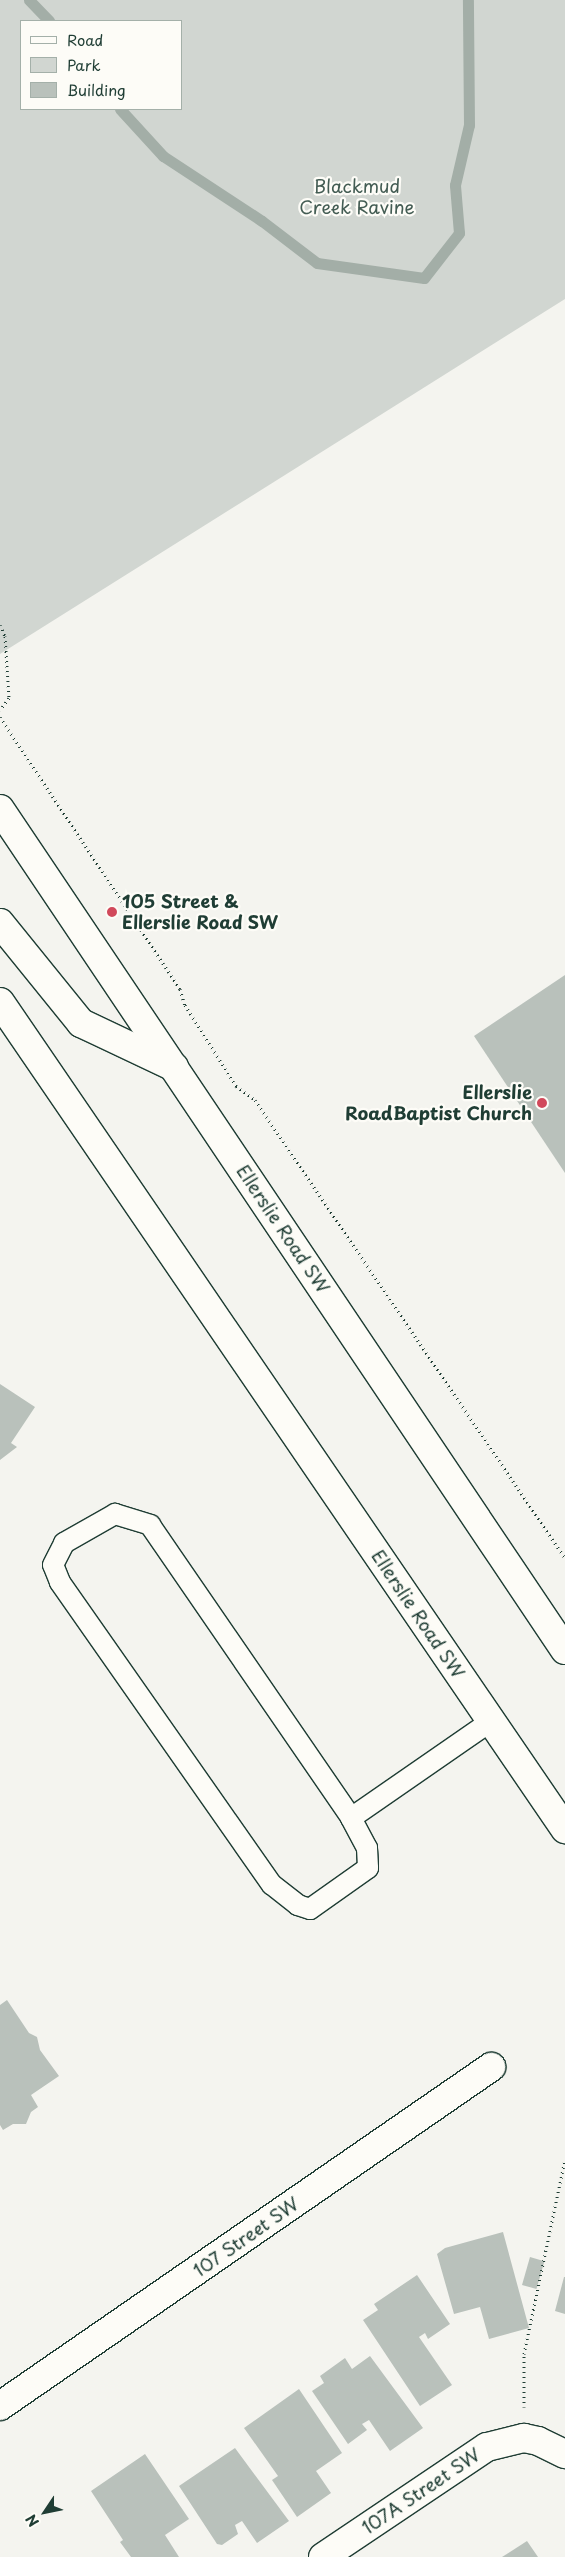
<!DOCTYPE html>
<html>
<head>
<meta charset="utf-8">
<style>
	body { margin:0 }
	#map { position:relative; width:565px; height:2557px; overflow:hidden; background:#f4f4ef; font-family:"Playpen Sans",sans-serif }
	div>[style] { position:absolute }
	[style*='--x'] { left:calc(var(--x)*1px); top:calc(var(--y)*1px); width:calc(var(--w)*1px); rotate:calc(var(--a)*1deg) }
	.green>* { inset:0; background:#d1d6d1 }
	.stream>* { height:11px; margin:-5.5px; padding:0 5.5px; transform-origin:5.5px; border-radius:5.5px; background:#a3aea7 }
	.building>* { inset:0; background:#b9c1bb; transform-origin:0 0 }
	.path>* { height:3px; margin-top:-1.5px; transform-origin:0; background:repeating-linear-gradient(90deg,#1f3d34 0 1px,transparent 0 5px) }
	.roads { filter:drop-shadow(1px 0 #1f3d34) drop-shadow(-1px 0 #1f3d34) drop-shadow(0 1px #1f3d34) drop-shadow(0 -1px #1f3d34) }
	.service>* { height:20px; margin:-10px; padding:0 10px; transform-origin:10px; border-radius:10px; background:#fdfcf7 }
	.minor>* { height:28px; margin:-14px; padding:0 14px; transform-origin:14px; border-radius:14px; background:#fdfcf7 }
	.secondary>* { height:28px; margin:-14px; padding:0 14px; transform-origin:14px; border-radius:14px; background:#fdfcf7 }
	.dots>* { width:14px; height:14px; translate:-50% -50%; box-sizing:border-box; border:2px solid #fdfcf7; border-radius:50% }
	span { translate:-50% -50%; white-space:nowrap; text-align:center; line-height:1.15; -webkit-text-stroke:4.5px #fdfcf7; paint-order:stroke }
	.park-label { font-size:18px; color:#435c53 }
	.poi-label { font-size:18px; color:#1f3d34; font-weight:700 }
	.left { translate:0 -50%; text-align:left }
	.right { translate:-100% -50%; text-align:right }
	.street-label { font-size:18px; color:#1f3d34 }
	.legend { position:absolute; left:20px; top:20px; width:162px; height:90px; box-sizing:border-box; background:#fdfcf7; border:1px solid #a4b0a9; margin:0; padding:6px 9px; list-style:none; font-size:15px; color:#1f3d34 }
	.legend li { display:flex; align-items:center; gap:10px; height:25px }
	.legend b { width:25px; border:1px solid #a4b0a9 }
	.north { position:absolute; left:20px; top:2487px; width:50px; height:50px; -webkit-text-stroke:4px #fdfcf7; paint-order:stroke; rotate:236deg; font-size:14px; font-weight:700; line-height:20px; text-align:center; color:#1f3d34 }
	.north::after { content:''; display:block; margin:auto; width:18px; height:22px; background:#1f3d34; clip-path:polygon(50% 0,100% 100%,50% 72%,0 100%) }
</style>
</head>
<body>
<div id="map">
	<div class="green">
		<div style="clip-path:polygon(evenodd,0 0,565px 0,565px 299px,0 654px,0 0,21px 21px,181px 21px,181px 109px,21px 109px,21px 21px)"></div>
	</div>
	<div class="stream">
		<div style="--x:29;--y:0;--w:29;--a:46"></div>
		<div style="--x:120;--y:109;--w:64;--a:47.5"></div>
		<div style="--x:163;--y:156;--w:118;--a:33.3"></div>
		<div style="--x:262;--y:221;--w:69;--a:37.4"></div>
		<div style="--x:317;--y:263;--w:108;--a:8"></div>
		<div style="--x:424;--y:278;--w:57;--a:-52.1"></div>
		<div style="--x:459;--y:233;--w:48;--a:-94.8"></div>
		<div style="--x:455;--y:185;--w:62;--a:-76.9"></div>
		<div style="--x:469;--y:125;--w:125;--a:-90.5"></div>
	</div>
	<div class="building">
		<div style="clip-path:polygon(565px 975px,565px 1173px,474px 1036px)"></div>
		<div style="clip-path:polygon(0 1384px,35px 1407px,11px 1443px,17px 1447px,0 1460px)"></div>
		<div style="clip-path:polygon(7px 2000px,29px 2033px,37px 2037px,40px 2050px,59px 2076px,31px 2095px,38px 2107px,31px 2112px,26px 2124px,13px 2124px,3px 2130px,0 2125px,0 2005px)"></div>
		<div style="clip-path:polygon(503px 2232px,529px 2328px,489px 2339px,480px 2307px,454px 2314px,437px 2254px,445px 2248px)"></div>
		<div style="left:530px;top:2257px;width:15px;height:29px;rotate:16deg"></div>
		<div style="clip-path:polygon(417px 2275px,450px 2324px,428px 2339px,425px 2333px,419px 2337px,452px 2385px,420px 2406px,363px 2320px,378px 2310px,374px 2304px)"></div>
		<div style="clip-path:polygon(564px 2277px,565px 2277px,565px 2314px,555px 2311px)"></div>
		<div style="clip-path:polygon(370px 2356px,423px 2428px,390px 2451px,369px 2420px,362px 2424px,367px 2430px,348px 2444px,312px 2391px,324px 2383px,320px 2376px,345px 2358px,352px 2369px)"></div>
		<div style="clip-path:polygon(299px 2389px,342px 2453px,316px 2471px,331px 2493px,297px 2517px,272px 2480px,278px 2476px,244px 2428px)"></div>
		<div style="clip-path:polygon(235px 2448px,289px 2521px,257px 2543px,242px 2521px,235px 2525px,238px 2534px,222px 2545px,217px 2544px,179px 2486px)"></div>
		<div style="clip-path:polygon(145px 2454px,189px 2519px,165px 2535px,179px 2557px,131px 2557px,120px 2542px,123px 2540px,91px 2491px)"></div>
		<div style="clip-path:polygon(527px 2541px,538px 2557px,502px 2557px)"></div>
	</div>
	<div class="path">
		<div style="--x:0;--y:625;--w:12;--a:66"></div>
		<div style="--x:5;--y:636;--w:62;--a:86.3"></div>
		<div style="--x:9;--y:698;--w:15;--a:127"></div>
		<div style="--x:0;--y:717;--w:326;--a:56.5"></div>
		<div style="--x:180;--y:989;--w:17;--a:73"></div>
		<div style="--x:185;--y:1005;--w:96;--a:57.8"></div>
		<div style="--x:236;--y:1086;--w:24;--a:36"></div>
		<div style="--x:255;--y:1100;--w:553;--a:55.91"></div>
		<div style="--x:524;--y:2407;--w:53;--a:-90"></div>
		<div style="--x:524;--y:2354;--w:199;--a:-78.1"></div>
	</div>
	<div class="roads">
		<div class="service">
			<div style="--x:115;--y:1514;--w:37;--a:17"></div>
			<div style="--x:150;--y:1525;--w:355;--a:55.5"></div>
			<div style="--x:351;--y:1818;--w:34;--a:62"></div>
			<div style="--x:367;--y:1848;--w:20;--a:87"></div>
			<div style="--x:368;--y:1868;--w:71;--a:144.7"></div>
			<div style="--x:310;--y:1909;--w:13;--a:-162"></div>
			<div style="--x:298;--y:1905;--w:33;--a:-142"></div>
			<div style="--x:272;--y:1885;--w:370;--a:-125"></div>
			<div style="--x:60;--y:1582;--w:18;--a:-112"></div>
			<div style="--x:53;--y:1565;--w:25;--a:-63"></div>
			<div style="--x:64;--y:1543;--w:59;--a:-29.6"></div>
			<div style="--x:351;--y:1818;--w:170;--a:-34.7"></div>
		</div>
		<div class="minor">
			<div style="--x:0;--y:2406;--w:597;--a:-34.62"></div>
			<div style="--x:323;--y:2557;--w:197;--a:-33.9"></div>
			<div style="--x:487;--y:2447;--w:38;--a:-14"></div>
			<div style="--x:524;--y:2438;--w:14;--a:12"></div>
			<div style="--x:538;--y:2441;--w:30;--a:26"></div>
		</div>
		<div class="secondary">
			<div style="--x:0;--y:809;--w:1013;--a:56.11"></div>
			<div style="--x:0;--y:923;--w:129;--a:51"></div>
			<div style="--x:81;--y:1023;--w:103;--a:25.3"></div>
			<div style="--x:0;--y:1002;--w:1002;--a:55.66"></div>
		</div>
	</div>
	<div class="dots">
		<div style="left:112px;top:912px;background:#d1495b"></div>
		<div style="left:542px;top:1103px;background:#d1495b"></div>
	</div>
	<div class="park-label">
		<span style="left:357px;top:197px">Blackmud<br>Creek Ravine</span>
	</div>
	<div class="poi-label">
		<span class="left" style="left:122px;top:912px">105 Street &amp;<br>Ellerslie Road SW</span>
		<span class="right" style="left:532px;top:1103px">Ellerslie<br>RoadBaptist Church</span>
	</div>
	<div class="street-label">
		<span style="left:283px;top:1229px;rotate:56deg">Ellerslie Road SW</span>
		<span style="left:418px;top:1614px;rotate:56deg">Ellerslie Road SW</span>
		<span style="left:246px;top:2237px;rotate:-35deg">107 Street SW</span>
		<span style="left:421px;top:2491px;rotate:-34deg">107A Street SW</span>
	</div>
	<ul class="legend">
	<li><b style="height:6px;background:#fdfcf7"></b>Road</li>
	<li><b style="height:14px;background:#d1d6d1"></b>Park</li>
	<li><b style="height:14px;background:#b9c1bb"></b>Building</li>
	</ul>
	<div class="north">N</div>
</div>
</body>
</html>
